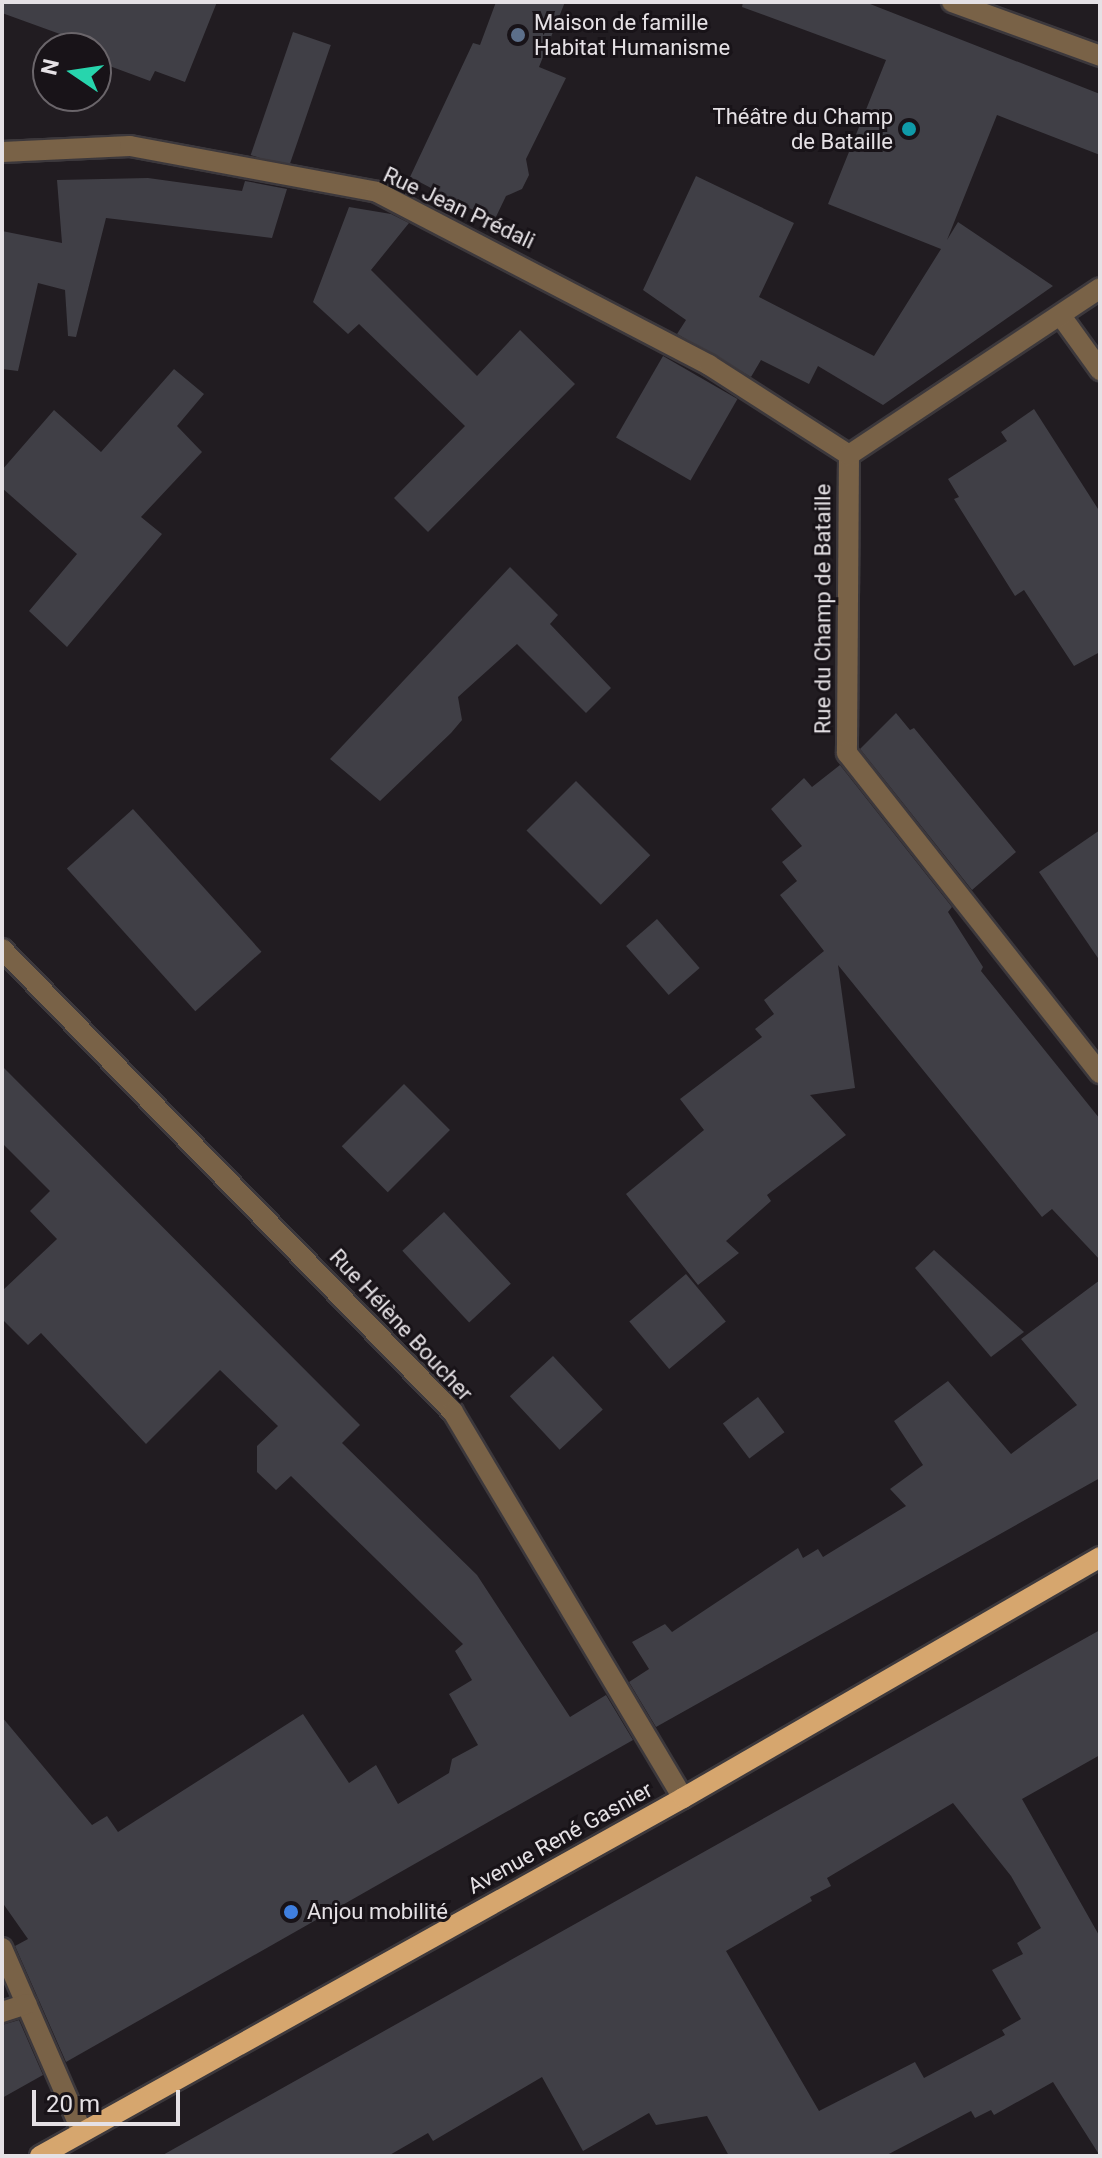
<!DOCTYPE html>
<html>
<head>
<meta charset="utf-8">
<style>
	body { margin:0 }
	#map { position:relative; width:1102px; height:2158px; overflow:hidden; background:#211c21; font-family:Roboto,sans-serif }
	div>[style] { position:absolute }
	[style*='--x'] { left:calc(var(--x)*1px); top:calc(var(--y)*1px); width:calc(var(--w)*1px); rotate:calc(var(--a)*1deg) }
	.building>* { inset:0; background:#403f46; transform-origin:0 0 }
	.roads { filter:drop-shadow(2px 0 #3c383c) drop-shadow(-2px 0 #3c383c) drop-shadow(0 2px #3c383c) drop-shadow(0 -2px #3c383c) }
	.minor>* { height:20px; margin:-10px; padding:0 10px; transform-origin:10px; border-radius:10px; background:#796247 }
	.major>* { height:20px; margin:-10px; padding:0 10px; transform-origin:10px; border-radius:10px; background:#d6a66e }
	.dots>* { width:22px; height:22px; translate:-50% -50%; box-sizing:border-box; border:4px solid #181318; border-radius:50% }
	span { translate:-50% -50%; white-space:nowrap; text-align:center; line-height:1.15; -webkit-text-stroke:6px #181318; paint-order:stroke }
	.poi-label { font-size:22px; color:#e5e1e5 }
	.left { translate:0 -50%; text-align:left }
	.right { translate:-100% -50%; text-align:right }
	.street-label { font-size:22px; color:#e5e1e5 }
	.frame { position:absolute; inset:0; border:4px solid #e5e1e5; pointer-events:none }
	.north { position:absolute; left:32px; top:32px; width:80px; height:80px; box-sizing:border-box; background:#181318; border:2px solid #6a656a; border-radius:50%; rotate:283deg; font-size:22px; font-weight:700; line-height:32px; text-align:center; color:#e5e1e5 }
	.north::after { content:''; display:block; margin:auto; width:28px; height:36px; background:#27d5ad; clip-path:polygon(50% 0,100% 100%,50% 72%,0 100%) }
	.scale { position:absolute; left:32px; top:2090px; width:148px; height:36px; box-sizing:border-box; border:4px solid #e5e1e5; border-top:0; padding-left:10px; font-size:24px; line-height:28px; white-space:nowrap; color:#e5e1e5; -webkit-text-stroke:6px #181318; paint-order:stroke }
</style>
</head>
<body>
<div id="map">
	<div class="building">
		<div style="clip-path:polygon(2px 2px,217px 2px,185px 82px,155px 71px,150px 81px,96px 61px,96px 48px,67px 48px,71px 38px,2px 13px)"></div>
		<div style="clip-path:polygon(496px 2px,565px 2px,539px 67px,566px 78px,526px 159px,529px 175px,522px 189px,506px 196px,494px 221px,410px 177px,473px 43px,480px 45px)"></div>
		<div style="clip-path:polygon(743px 2px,865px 2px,1100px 94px,1100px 155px,997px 115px,947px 240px,958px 222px,1053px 286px,883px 405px,818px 366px,809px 384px,761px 360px,751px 377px,677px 334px,686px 320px,643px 290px,696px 176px,794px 223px,759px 297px,874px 356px,941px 249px,828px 204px,886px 60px,742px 7px)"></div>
		<div style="left:293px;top:32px;width:40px;height:130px;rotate:19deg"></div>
		<div style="clip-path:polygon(148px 178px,242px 191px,245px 181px,287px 189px,272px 238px,106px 218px,76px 337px,68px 336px,65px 290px,38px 283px,18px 371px,2px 369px,2px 231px,62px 243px,57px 180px)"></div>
		<div style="clip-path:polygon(349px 207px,391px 214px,409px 223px,371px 270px,477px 376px,520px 330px,575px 384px,428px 532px,394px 498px,465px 426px,359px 324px,348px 334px,313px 302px)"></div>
		<div style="left:663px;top:356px;width:86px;height:94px;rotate:30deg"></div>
		<div style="clip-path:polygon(174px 369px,204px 394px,177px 426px,202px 452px,141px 517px,162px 534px,67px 647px,29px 611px,77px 554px,2px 488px,2px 470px,54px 410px,101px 452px)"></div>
		<div style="clip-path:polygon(1034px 409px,1100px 512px,1100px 652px,1074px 666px,1024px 590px,1015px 596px,954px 499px,959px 497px,948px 479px,1007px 441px,1001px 432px)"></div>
		<div style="clip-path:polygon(510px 567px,558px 615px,550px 624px,611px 688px,586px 713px,517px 644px,458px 697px,462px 720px,451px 733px,380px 801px,330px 759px)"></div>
		<div style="clip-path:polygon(896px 713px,910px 730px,914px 728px,1016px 852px,972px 890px,860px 749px)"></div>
		<div style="clip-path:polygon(840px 765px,952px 907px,948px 912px,983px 967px,981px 971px,1100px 1119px,1100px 1260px,1052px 1209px,1042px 1217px,838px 965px,855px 1088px,810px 1095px,846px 1135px,767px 1195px,771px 1201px,726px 1241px,739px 1253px,698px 1285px,626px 1194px,704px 1130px,680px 1099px,762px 1037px,755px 1029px,774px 1014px,764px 1000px,824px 951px,780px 895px,797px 881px,782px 862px,802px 846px,771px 809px,804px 778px,812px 787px)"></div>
		<div style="left:576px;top:781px;width:105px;height:70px;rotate:45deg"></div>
		<div style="left:133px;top:809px;width:192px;height:89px;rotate:48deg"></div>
		<div style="clip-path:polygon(1100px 830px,1100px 961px,1039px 872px)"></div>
		<div style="left:657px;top:919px;width:65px;height:41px;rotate:49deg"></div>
		<div style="clip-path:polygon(2px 1066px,360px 1425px,342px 1443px,477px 1575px,570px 1717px,606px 1695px,633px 1740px,66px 2062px,15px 1946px,28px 1939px,2px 1902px,2px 1717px,92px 1825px,107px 1816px,118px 1832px,303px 1714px,349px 1783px,376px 1765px,398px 1804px,449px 1773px,452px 1759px,478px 1745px,449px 1694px,472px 1680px,455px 1651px,463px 1644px,291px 1476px,276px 1490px,257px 1472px,257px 1446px,278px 1426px,220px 1370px,146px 1444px,41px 1333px,28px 1345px,2px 1319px,2px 1291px,57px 1239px,30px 1211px,50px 1191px,2px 1143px)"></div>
		<div style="left:404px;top:1084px;width:65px;height:88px;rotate:45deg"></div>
		<div style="left:444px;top:1212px;width:98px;height:57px;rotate:47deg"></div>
		<div style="clip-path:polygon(934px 1250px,1024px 1332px,991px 1357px,915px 1268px)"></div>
		<div style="left:686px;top:1274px;width:62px;height:74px;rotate:50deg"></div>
		<div style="clip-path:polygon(1100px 1280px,1100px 1478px,656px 1727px,629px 1682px,649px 1669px,632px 1642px,665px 1624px,672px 1632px,798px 1548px,803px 1558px,818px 1549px,823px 1557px,906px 1506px,890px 1489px,923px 1465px,894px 1421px,948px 1381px,1011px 1454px,1077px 1405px,1021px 1339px)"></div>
		<div style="left:553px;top:1356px;width:73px;height:59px;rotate:47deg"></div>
		<div style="left:758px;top:1397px;width:44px;height:44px;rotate:53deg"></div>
		<div style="clip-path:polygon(evenodd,1100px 1630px,1100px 1755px,1022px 1799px,1100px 1937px,1100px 2156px,1053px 2082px,994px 2115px,991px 2110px,975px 2118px,971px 2111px,885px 2156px,729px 2156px,707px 2116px,656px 2125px,649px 2113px,583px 2151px,542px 2077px,433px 2141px,428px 2133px,388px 2156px,161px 2156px,1100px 1630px,953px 1803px,1011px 1876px,1041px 1928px,1017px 1943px,1023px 1954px,992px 1970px,1021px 2019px,1002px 2030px,1005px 2035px,924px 2078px,915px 2062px,819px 2111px,726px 1951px,812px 1901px,810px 1897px,831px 1886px,827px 1878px,953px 1803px)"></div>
		<div style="clip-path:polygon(19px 2020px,43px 2075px,2px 2098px,2px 2025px)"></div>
	</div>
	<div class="roads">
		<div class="minor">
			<div style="--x:952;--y:2;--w:158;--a:20"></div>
			<div style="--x:2;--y:152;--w:128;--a:-2.7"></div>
			<div style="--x:130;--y:146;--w:251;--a:10.5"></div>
			<div style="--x:377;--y:192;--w:374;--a:27.5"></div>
			<div style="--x:709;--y:365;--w:166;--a:32.7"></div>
			<div style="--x:1061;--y:316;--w:67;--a:54.2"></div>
			<div style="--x:849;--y:455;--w:298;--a:90.4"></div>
			<div style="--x:847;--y:753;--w:408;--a:51.7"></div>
			<div style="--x:849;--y:455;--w:301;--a:-33.6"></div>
			<div style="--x:2;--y:949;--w:646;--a:45.75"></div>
			<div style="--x:453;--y:1412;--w:449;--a:59.2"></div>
			<div style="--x:2;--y:1948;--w:201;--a:66.5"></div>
			<div style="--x:2;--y:2012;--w:26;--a:-18"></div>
		</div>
		<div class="major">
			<div style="--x:40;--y:2156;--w:736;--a:-29.11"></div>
			<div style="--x:683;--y:1798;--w:482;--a:-30"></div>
		</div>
	</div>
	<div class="dots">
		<div style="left:518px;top:35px;background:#5c6f8a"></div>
		<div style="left:909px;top:129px;background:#0f9aa8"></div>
		<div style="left:291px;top:1912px;background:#3f7fe0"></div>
	</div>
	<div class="poi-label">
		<span class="left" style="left:534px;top:35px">Maison de famille<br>Habitat Humanisme</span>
		<span class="right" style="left:893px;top:129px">Théâtre du Champ<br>de Bataille</span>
		<span class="left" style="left:307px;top:1912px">Anjou mobilité</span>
	</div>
	<div class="street-label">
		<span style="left:459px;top:208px;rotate:25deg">Rue Jean Prédali</span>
		<span style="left:823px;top:609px;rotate:-90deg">Rue du Champ de Bataille</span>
		<span style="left:401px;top:1325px;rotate:47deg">Rue Hélène Boucher</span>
		<span style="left:560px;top:1838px;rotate:-29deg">Avenue René Gasnier</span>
	</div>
	<div class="frame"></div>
	<div class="north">N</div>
	<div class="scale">20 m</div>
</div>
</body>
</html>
